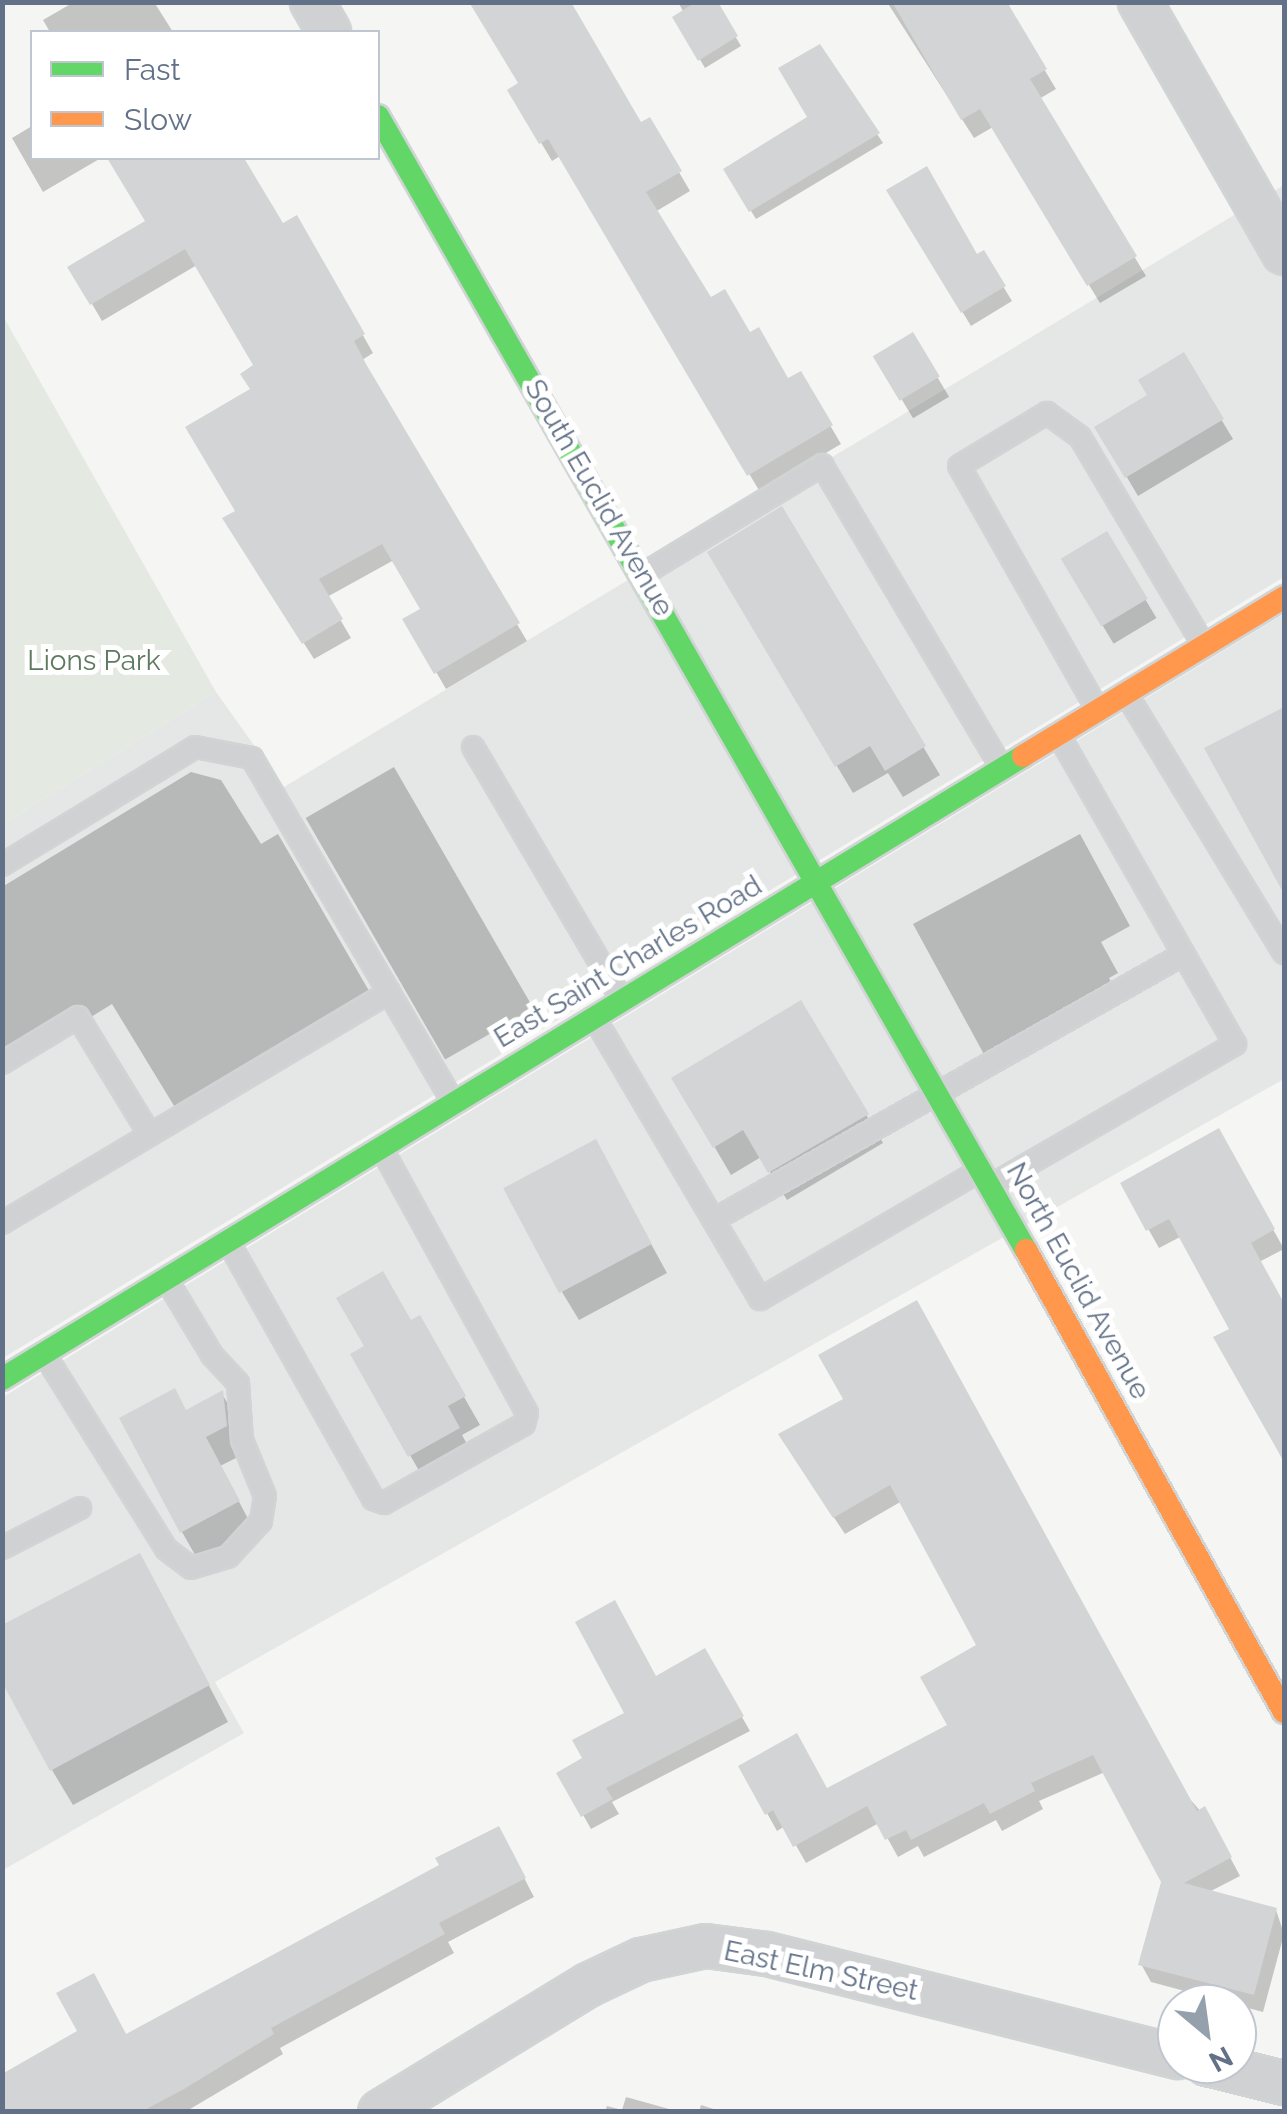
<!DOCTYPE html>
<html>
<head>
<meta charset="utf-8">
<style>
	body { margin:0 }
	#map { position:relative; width:1287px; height:2114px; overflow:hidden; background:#f5f6f4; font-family:Raleway,sans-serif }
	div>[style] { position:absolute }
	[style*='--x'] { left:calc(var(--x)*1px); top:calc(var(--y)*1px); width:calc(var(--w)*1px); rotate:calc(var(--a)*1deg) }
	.built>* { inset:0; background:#e5e6e6 }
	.green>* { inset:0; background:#e4e9e2 }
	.shadow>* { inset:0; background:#0003; transform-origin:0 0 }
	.building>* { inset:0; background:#d3d4d5; transform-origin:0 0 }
	.roads { filter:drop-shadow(2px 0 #d1d4d5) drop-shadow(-2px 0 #d1d4d5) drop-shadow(0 2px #d1d4d5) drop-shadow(0 -2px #d1d4d5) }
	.lane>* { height:20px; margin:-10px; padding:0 10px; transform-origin:10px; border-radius:10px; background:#d0d1d3 }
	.street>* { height:42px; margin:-21px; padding:0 21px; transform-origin:21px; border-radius:21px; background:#d0d1d3 }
	.fast>* { height:22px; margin:-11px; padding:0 11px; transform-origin:11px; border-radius:11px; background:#63d668 }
	.slow>* { height:22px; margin:-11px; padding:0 11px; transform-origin:11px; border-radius:11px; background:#ff974d }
	span { translate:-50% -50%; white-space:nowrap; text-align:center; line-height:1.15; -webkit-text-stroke:10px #fff; paint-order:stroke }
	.street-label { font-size:28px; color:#627187 }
	.park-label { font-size:28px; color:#5f795e }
	.frame { position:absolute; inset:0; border:5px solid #627187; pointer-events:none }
	.legend { position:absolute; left:30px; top:30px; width:350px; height:130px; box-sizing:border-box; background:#fff; border:2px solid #c0c6cf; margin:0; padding:12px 18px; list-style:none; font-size:30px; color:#627187 }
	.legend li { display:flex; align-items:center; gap:20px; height:50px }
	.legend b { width:50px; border:2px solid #c0c6cf }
	.north { position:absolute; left:1157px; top:1984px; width:100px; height:100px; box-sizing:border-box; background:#fff; border:2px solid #c0c6cf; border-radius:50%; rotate:151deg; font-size:28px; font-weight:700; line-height:40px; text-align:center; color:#627187 }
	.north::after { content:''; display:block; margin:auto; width:35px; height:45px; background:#95a0ad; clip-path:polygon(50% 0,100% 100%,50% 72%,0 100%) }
</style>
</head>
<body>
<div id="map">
	<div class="built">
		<div style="clip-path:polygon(1284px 185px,1284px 577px,3px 1358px,3px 824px,216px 692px,284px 787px)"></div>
		<div style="clip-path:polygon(1284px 614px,1284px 1079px,215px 1682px,244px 1733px,3px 1870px,3px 1397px)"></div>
	</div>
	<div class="green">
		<div style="clip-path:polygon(3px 316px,216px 692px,3px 824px,2px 824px)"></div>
	</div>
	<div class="shadow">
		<div style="clip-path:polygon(74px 2px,154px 2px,173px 32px,50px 32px,43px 20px)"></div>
		<div style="clip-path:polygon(678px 2px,715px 2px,741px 46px,705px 68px,675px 18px,684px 13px)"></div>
		<div style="clip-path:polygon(887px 2px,994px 2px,1014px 19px,1056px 89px,1039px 99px,1146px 276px,1100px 303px,993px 127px,974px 138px)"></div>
		<div style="clip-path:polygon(819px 47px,883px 143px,756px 219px,726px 170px,810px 118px)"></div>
		<div style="clip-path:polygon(521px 109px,641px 126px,649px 121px,690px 191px,655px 212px,710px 301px,787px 381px,800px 374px,841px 444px,760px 492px,560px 156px,552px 161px)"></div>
		<div style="clip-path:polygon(32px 126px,32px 158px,101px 158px,43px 192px,12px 138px)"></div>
		<div style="clip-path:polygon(110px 158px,241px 158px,282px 226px,296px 218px,373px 353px,362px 360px,373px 381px,527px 641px,446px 689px,406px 620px,423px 610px,394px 560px,327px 597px,351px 638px,314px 659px,235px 536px,257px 366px,197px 265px,102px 321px,71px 268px,148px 222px)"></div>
		<div style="clip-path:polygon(889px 191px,977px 257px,983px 253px,1012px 301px,971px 326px)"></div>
		<div style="left:912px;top:335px;width:72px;height:42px;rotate:59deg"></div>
		<div style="clip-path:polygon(1183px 356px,1233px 439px,1138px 496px,1098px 428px,1150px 396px)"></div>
		<div style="clip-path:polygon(781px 509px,940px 775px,903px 797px,888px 773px,853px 793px,710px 553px)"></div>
		<div style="left:1106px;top:534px;width:98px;height:50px;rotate:59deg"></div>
		<div style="clip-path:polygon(1284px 708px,1284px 889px,1208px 749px)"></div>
		<div style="left:394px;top:767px;width:279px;height:102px;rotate:60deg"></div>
		<div style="clip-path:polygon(191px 772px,221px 780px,261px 844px,278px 834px,372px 996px,179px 1114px,112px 1004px,2px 1072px,2px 887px)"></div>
		<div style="clip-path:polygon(1080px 834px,1130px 926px,1101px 942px,1118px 973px,1109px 978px,1121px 1000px,992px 1069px,913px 924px)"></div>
		<div style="clip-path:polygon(800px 1003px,883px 1143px,787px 1200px,761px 1157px,731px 1175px,674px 1078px)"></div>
		<div style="clip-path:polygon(1218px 1131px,1284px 1249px,1259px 1262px,1284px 1309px,1284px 1457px,1217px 1338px,1232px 1330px,1182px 1236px,1159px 1248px,1123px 1184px)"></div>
		<div style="clip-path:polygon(611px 1171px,667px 1273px,579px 1320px,562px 1292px)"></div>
		<div style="clip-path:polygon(419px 1318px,480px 1425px,462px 1435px,474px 1457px,426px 1483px,353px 1355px)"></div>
		<div style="clip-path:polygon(222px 1394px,238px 1421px,242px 1455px,220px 1466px,254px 1530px,198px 1560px,182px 1532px,186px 1413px)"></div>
		<div style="clip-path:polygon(847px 1400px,1214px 1827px,1240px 1876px,1209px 1892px,1276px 1910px,1284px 1934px,1263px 2012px,1151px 1982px,1141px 1964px,1163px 1882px,1105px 1772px,1039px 1801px,1043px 1809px,1002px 1831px,996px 1820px,924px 1857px,918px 1846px,898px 1857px,879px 1823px,806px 1863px,785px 1826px,777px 1831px,741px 1767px,826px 1791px,950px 1726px,979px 1646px,902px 1501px,845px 1534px,791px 1453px)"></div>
		<div style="clip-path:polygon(160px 1592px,228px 1722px,73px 1805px,52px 1770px)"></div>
		<div style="clip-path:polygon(704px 1651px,750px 1731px,612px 1802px,619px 1814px,591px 1829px,560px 1774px,586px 1759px,656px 1679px)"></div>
		<div style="clip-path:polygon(508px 1847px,534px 1897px,448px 1942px,454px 1953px,280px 2048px,283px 2054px,185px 2112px,2px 2112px,126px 2037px)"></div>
		<div style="clip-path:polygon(626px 2097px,680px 2112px,605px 2112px,607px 2106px,622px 2110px)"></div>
		<div style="clip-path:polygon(701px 2105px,723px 2112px,699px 2112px)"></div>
	</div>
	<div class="building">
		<div style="clip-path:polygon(469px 2px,571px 2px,641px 122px,650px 117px,682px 171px,646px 192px,711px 297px,725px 289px,750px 332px,759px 327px,788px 378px,801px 371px,833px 425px,747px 476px,548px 139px,539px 144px,507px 90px,518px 83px)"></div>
		<div style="clip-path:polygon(696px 2px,718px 2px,738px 36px,698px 61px,672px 17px)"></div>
		<div style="clip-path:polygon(892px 2px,1007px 2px,1047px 69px,1030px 79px,1137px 256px,1087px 286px,980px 109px,961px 120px)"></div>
		<div style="clip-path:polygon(820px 44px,880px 133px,749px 212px,723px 169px,807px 117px,778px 68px)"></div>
		<div style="clip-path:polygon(107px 158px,244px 158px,283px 223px,297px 215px,365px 334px,354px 341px,366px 364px,520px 623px,434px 674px,402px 619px,420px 609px,382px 544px,319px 579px,343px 619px,302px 644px,222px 518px,235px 511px,185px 427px,250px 389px,240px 374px,253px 365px,185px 249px,90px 305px,67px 267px,145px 221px)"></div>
		<div style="clip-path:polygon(927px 166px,977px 254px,984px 250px,1006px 286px,961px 313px,886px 190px)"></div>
		<div style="left:913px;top:332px;width:52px;height:47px;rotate:59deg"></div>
		<div style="clip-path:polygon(1184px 352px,1224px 419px,1125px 478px,1094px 427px,1147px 395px,1138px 380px)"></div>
		<div style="clip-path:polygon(782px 506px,926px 746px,885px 771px,870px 746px,835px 767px,707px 552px)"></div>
		<div style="left:1107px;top:531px;width:79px;height:54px;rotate:59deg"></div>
		<div style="clip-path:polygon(1284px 707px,1284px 894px,1204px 748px)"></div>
		<div style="clip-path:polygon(801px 1000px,869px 1114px,768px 1173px,743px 1130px,713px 1148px,671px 1078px)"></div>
		<div style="clip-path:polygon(1219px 1128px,1275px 1229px,1251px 1243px,1284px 1303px,1284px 1462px,1213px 1337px,1229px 1329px,1169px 1219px,1146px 1231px,1120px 1183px)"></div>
		<div style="left:596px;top:1139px;width:119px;height:105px;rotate:62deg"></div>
		<div style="clip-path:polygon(383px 1271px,411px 1320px,420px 1315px,466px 1396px,448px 1406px,460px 1428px,408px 1457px,350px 1354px,364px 1346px,336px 1298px)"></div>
		<div style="clip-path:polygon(917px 1300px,1197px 1811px,1205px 1806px,1232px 1857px,1184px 1883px,1277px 1908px,1254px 1995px,1138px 1965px,1161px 1882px,1093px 1755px,1031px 1783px,1035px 1791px,990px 1814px,984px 1803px,911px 1840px,906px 1830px,885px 1840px,867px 1806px,793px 1847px,773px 1810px,765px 1815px,738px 1766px,797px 1733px,827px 1788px,947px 1725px,920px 1677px,976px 1645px,890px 1485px,833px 1518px,778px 1434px,843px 1399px,818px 1355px)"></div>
		<div style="clip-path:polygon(175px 1388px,186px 1410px,223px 1390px,227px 1426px,206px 1437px,240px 1501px,180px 1533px,119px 1418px)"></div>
		<div style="clip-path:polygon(140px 1553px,210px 1685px,50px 1771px,2px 1682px,2px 1625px)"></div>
		<div style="clip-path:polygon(615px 1600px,656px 1676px,705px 1648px,744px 1716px,606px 1788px,613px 1799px,581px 1817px,556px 1773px,582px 1758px,572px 1740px,624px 1713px,575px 1622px)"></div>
		<div style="clip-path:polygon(499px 1826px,526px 1878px,439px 1923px,445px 1934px,271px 2028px,274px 2034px,184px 2089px,141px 2112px,2px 2112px,2px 2074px,77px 2031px,56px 1993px,94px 1973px,126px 2034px,439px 1865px,435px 1858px)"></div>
	</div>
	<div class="roads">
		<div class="lane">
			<div style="--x:643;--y:574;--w:210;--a:-31.3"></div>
			<div style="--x:822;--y:465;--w:351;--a:59.3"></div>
			<div style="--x:1127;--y:695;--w:302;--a:58.7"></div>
			<div style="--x:1096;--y:707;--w:277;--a:-119.6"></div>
			<div style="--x:959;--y:466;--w:103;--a:-31.1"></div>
			<div style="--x:1047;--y:413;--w:41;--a:36"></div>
			<div style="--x:1080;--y:437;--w:241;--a:59.3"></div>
			<div style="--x:473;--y:747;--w:291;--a:59.5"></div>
			<div style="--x:2;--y:865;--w:226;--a:-31.4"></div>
			<div style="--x:195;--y:747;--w:58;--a:10.9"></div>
			<div style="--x:252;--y:758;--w:398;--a:59.7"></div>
			<div style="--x:595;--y:1019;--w:325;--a:59.5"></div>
			<div style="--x:760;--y:1299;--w:251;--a:-30.3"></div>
			<div style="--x:2;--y:1063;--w:89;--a:-31.2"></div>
			<div style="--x:78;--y:1017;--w:138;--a:58.6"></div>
			<div style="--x:992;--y:1185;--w:281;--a:-30.1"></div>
			<div style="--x:1235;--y:1044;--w:355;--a:-119.7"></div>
			<div style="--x:717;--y:1218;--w:536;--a:-29.48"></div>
			<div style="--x:2;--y:1223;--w:451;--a:-30.8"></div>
			<div style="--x:229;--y:1243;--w:294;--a:60.6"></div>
			<div style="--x:373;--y:1499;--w:12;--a:20"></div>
			<div style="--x:384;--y:1503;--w:161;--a:-29.4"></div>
			<div style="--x:524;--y:1424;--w:11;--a:-75"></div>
			<div style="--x:527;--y:1413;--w:303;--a:-118.8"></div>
			<div style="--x:45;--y:1355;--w:229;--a:58"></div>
			<div style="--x:166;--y:1549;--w:31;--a:37"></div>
			<div style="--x:191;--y:1568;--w:39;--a:-17"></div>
			<div style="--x:228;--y:1557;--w:49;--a:-47.5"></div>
			<div style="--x:261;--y:1521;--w:25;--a:-81"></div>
			<div style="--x:265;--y:1496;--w:61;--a:-112.3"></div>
			<div style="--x:242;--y:1440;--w:57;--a:-94"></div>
			<div style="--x:238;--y:1383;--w:38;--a:-133"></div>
			<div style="--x:212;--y:1355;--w:87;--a:-121"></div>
			<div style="--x:2;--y:1548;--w:88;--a:-27.1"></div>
		</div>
		<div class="street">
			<div style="--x:312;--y:2;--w:34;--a:60"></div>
			<div style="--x:1140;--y:2;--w:289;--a:60.2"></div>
			<div style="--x:1207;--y:2064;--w:79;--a:13.9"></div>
			<div style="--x:380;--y:2112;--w:244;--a:-31.4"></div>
			<div style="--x:588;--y:1985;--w:59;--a:-25.3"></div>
			<div style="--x:641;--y:1960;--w:66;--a:-12.2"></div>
			<div style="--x:706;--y:1946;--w:62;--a:7.5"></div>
			<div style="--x:767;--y:1954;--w:423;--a:14.1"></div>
		</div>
		<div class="fast">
			<div style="--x:378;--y:116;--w:1306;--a:60.26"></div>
			<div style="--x:2;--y:1379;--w:1196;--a:-31.39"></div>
		</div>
		<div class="slow">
			<div style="--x:1023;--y:756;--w:306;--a:-31.3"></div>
			<div style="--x:1026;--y:1250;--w:529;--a:60.82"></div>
		</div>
	</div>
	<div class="street-label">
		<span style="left:599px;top:498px;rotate:60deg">South Euclid Avenue</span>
		<span style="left:628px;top:962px;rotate:-31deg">East Saint Charles Road</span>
		<span style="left:1078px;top:1281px;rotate:61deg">North Euclid Avenue</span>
		<span style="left:821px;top:1971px;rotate:12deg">East Elm Street</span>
	</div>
	<div class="park-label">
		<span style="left:94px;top:661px">Lions Park</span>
	</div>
	<div class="frame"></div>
	<ul class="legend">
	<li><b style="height:12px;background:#63d668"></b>Fast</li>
	<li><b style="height:12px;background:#ff974d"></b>Slow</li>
	</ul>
	<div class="north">N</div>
</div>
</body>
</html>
